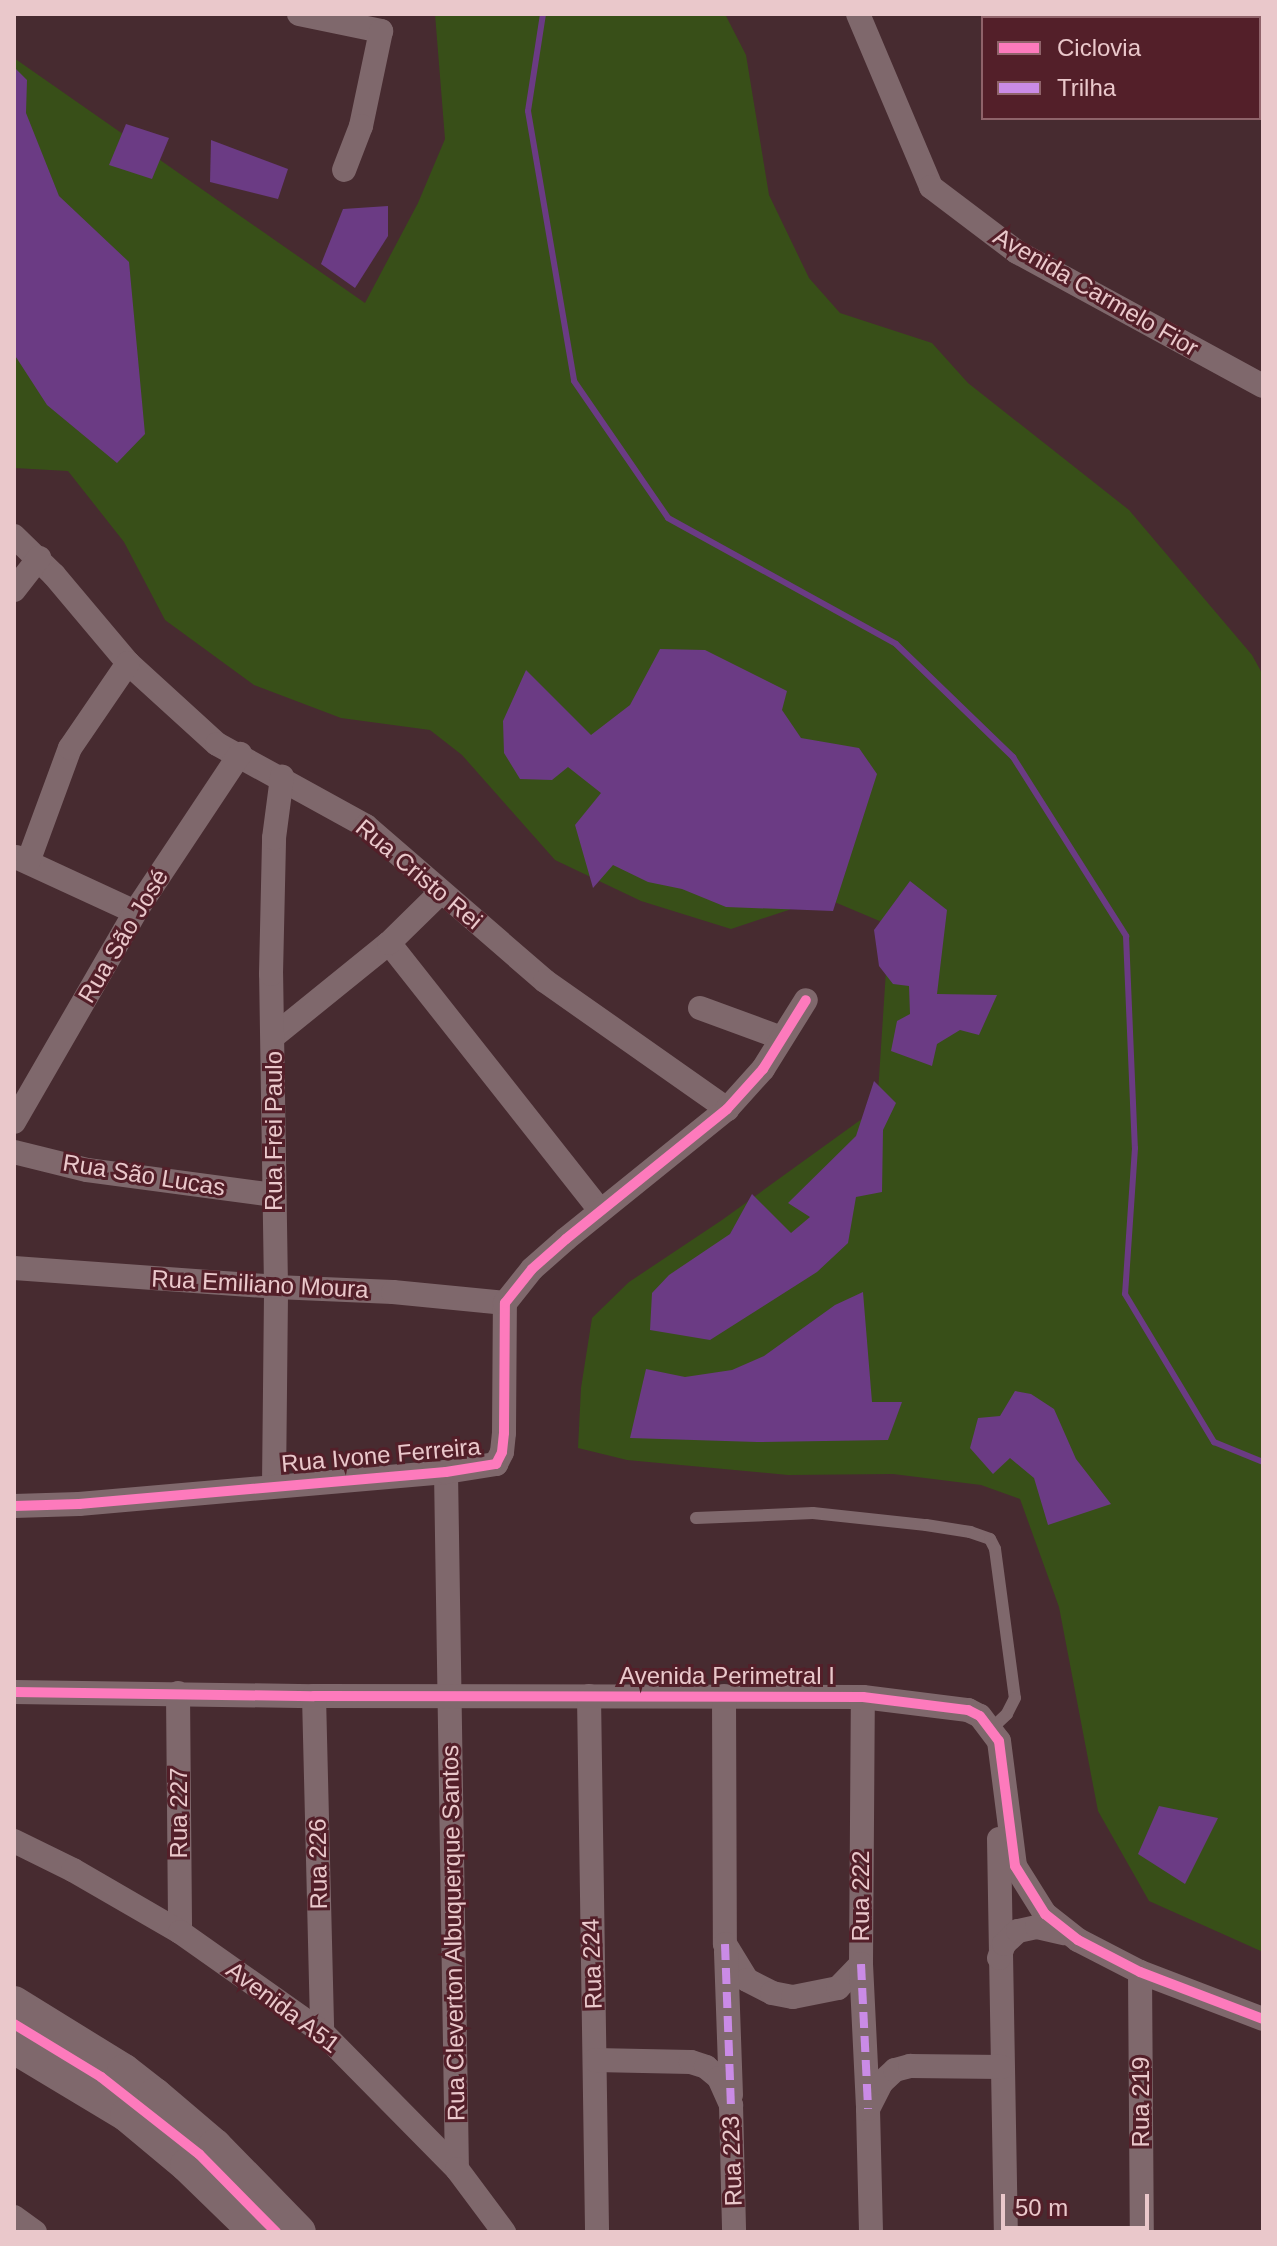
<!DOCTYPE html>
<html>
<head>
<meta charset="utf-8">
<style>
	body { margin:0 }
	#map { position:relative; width:1277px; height:2246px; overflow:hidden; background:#472b30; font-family:Helvetica,sans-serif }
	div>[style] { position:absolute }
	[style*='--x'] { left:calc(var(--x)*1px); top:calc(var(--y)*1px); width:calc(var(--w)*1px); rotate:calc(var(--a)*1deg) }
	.green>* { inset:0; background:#384f18 }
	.water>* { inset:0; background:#6b3b84 }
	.stream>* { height:6px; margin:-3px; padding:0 3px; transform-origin:3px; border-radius:3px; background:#6b3b84 }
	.lane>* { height:12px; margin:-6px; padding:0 6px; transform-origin:6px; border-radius:6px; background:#7f686c }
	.street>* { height:24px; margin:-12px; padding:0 12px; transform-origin:12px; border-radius:12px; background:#7f686c }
	.secondary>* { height:34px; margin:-17px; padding:0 17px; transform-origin:17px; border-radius:17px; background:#7f686c }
	.quiet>* { height:8px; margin-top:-4px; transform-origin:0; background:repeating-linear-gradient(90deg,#ca8be6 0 16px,transparent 0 24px) }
	.cycleway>* { height:10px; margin:-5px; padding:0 5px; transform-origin:5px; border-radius:5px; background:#fd7abc }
	span { translate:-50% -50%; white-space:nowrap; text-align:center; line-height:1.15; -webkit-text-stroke:6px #531f29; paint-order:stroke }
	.street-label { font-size:24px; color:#eac8cb }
	.frame { position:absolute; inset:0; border:16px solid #eac8cb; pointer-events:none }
	.legend { position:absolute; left:981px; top:16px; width:280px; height:104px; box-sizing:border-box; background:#531f29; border:2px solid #8f636a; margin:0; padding:10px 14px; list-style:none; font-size:24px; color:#eac8cb }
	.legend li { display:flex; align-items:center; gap:16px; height:40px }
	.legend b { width:40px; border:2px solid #8f636a }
	.scale { position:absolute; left:1001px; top:2194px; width:148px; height:36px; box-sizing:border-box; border:4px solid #eac8cb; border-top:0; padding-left:10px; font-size:24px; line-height:28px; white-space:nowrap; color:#eac8cb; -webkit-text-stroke:6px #531f29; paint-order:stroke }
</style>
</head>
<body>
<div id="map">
	<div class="green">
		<div style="clip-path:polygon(435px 14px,725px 14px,746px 55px,769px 195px,809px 278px,840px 313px,932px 343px,968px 383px,1129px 510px,1252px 655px,1263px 675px,1263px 1952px,1149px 1901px,1098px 1811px,1059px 1607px,1020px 1499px,981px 1485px,893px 1474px,788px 1475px,627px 1460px,578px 1448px,581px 1388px,592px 1318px,629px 1282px,722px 1220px,877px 1108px,889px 925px,825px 898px,731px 929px,641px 901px,555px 860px,462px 755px,430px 730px,341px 718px,254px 685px,165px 620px,124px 542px,68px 471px,14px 468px,14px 58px,365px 303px,418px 203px,445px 139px)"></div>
	</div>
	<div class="water">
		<div style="clip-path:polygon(14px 67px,27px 80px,26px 113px,59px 196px,129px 262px,145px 434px,117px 463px,47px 405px,14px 354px)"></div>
		<div style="clip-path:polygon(126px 124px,169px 138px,152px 179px,109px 165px)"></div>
		<div style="clip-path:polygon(211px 140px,288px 169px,278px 199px,210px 182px)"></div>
		<div style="clip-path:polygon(388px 206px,388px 236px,355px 288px,321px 264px,343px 209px)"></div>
		<div style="clip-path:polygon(660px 649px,705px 650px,787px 691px,782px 710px,801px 738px,859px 748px,877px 774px,833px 911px,726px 907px,682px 889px,648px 882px,613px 865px,593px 888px,575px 825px,601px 793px,568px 767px,552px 780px,520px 779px,504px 753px,503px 721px,526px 670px,591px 735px,630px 705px)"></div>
		<div style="clip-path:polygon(910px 881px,947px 910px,937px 994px,997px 995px,979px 1035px,960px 1030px,937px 1044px,932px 1066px,891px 1051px,897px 1021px,910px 1014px,909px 986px,893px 984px,879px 966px,874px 930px)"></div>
		<div style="clip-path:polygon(874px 1081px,896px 1103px,883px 1130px,882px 1192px,856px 1197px,848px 1243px,817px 1272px,710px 1340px,650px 1330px,652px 1293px,669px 1275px,730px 1234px,752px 1194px,791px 1233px,810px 1217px,788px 1203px,856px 1136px)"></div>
		<div style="clip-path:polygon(863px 1292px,872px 1402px,902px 1402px,888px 1440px,757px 1442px,630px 1438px,646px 1369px,685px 1377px,732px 1370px,764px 1356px,835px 1305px)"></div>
		<div style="clip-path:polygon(1015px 1391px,1031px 1394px,1054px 1409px,1076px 1459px,1111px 1504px,1048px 1525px,1034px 1478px,1010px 1458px,993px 1474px,970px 1448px,978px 1418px,1000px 1416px)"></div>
		<div style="clip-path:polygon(1159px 1806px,1218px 1818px,1185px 1884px,1138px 1854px)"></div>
	</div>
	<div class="stream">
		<div style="--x:543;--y:14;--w:98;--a:98.8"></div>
		<div style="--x:528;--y:111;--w:274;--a:80.3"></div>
		<div style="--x:574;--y:381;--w:166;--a:55.5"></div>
		<div style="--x:668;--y:518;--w:260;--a:28.9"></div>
		<div style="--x:896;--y:644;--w:163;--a:44"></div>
		<div style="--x:1013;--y:757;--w:212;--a:57.7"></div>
		<div style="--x:1126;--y:936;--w:212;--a:87.6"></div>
		<div style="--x:1135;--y:1148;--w:146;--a:93.9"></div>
		<div style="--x:1125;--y:1294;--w:173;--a:59"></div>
		<div style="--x:1214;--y:1442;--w:53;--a:22.2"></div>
	</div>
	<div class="lane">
		<div style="--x:696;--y:1518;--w:117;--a:-2.4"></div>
		<div style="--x:813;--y:1513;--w:114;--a:6.1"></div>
		<div style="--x:926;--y:1525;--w:45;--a:9"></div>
		<div style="--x:970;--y:1532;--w:21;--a:19"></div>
		<div style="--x:990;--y:1539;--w:11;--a:63"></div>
		<div style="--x:995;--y:1549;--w:150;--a:82.4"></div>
		<div style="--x:1015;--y:1698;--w:18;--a:117"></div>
		<div style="--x:1007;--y:1714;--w:21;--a:137"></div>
	</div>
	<div class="street">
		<div style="--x:299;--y:14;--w:84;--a:11.7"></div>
		<div style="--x:381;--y:31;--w:97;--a:101.9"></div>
		<div style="--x:361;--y:126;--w:47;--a:111.1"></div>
		<div style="--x:858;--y:14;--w:188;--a:67.1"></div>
		<div style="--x:931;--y:187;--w:108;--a:37.1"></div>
		<div style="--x:1017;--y:252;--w:280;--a:28.6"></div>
		<div style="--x:14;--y:536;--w:56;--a:44.3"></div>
		<div style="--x:54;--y:575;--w:115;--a:49.9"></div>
		<div style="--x:128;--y:663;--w:120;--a:42.3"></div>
		<div style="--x:217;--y:744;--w:170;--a:28.8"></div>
		<div style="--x:366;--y:826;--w:237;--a:40.9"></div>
		<div style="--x:545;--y:981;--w:223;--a:35.1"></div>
		<div style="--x:14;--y:590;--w:41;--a:-52"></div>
		<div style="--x:16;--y:857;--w:131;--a:24.8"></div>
		<div style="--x:28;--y:862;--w:121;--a:-69.8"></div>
		<div style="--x:70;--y:748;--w:103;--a:-55.7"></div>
		<div style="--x:389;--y:943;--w:340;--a:51.7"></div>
		<div style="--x:700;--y:1008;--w:87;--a:20.1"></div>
		<div style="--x:274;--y:1036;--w:148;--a:-39"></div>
		<div style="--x:389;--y:943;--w:73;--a:-44.4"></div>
		<div style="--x:14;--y:1122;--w:242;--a:-60"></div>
		<div style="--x:135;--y:912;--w:190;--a:-56.4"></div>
		<div style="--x:14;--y:1152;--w:75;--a:13.9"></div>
		<div style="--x:87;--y:1170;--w:189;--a:7.6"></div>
		<div style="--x:14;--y:1268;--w:263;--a:4.1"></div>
		<div style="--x:276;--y:1287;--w:117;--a:2.4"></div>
		<div style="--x:393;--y:1292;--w:113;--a:5.6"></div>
		<div style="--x:446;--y:1472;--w:697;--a:89.1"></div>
		<div style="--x:274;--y:1485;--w:198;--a:-89.4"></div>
		<div style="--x:276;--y:1287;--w:313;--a:-90.9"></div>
		<div style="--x:271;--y:974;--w:136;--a:-88.7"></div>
		<div style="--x:274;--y:838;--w:62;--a:-82.5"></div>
		<div style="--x:14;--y:1506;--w:65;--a:-1.8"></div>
		<div style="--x:79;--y:1504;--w:368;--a:-5"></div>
		<div style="--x:446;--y:1472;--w:51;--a:-9.1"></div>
		<div style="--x:496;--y:1464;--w:13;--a:-63"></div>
		<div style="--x:502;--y:1452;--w:19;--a:-84"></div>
		<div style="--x:504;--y:1433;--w:130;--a:-89.6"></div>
		<div style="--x:505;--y:1303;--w:43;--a:-51.5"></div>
		<div style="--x:532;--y:1269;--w:45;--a:-41.4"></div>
		<div style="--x:566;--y:1239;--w:207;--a:-38.9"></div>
		<div style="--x:727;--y:1109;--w:54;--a:-48"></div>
		<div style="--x:763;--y:1069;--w:81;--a:-58.1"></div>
		<div style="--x:14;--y:1692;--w:300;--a:0.8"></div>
		<div style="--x:314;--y:1696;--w:549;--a:0.1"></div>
		<div style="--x:863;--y:1697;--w:106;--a:7.1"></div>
		<div style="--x:968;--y:1710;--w:13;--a:27"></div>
		<div style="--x:980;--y:1716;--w:31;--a:53"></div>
		<div style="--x:999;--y:1741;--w:126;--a:82.7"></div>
		<div style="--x:1015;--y:1866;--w:57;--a:58"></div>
		<div style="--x:1045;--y:1914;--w:42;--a:38.2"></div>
		<div style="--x:1078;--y:1940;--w:70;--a:27.3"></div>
		<div style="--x:1140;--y:1972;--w:132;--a:20.9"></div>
		<div style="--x:178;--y:1693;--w:239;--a:89.5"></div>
		<div style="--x:314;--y:1696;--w:336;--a:88.6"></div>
		<div style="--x:589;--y:1696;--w:536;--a:89.14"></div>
		<div style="--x:724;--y:1696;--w:248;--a:89.8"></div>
		<div style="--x:725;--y:1944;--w:42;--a:58.6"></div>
		<div style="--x:747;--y:1980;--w:28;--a:27"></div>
		<div style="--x:772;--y:1993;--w:21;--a:11"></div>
		<div style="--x:793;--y:1997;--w:46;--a:-11.3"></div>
		<div style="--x:838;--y:1988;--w:33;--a:-46"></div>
		<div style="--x:861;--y:1964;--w:267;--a:-89.6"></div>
		<div style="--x:999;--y:1839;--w:393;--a:89"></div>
		<div style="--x:14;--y:1841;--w:66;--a:26.2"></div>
		<div style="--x:73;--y:1870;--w:124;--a:30.1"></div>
		<div style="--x:180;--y:1932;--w:174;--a:35.2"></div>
		<div style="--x:322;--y:2032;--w:192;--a:45.4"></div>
		<div style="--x:457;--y:2169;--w:79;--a:53.3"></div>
		<div style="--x:726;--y:1952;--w:143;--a:88"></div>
		<div style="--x:999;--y:1958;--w:15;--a:-70"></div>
		<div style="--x:1004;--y:1944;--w:19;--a:-43"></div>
		<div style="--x:1018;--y:1931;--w:19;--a:-12"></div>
		<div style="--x:1037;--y:1927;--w:28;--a:13"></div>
		<div style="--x:861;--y:1964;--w:141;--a:87.2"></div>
		<div style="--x:1140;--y:1972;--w:260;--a:89.6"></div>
		<div style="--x:595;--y:2060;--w:96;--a:1.2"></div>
		<div style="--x:691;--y:2062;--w:16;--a:18"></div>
		<div style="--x:706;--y:2067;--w:17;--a:40"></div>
		<div style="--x:719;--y:2078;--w:30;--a:66"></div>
		<div style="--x:731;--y:2105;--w:127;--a:88.6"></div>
		<div style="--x:14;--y:2217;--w:26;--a:36"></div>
		<div style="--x:871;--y:2232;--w:123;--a:-91.4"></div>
		<div style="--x:868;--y:2109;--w:29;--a:-63"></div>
		<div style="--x:881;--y:2083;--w:19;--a:-43"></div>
		<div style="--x:895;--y:2070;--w:16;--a:-15"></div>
		<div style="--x:910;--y:2066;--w:92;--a:0.6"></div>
	</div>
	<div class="secondary">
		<div style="--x:14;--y:2003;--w:129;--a:31.7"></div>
		<div style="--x:124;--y:2071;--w:39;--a:38"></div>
		<div style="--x:155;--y:2095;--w:79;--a:40.4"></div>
		<div style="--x:215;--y:2146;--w:120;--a:45.7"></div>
		<div style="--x:14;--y:2047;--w:132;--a:31"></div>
		<div style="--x:127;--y:2115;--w:78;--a:39.8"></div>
		<div style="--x:187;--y:2165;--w:96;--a:44.2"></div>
	</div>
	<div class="quiet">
		<div style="--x:725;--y:1944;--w:161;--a:87.9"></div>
		<div style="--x:861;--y:1964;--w:145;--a:87.2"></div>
	</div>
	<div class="cycleway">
		<div style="--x:14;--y:1506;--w:65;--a:-1.8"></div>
		<div style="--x:79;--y:1504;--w:368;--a:-5"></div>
		<div style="--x:446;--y:1472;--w:51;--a:-9.1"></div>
		<div style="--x:496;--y:1464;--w:13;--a:-63"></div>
		<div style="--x:502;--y:1452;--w:19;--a:-84"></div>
		<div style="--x:504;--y:1433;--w:130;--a:-89.6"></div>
		<div style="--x:505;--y:1303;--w:43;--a:-51.5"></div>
		<div style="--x:532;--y:1269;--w:45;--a:-41.4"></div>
		<div style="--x:566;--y:1239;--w:207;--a:-38.9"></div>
		<div style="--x:727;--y:1109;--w:54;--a:-48"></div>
		<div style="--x:763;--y:1069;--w:81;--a:-58.1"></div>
		<div style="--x:14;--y:1692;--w:300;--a:0.8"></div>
		<div style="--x:314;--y:1696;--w:549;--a:0.1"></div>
		<div style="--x:863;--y:1697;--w:106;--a:7.1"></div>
		<div style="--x:968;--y:1710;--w:13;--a:27"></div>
		<div style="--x:980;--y:1716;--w:31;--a:53"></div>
		<div style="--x:999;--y:1741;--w:126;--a:82.7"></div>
		<div style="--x:1015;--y:1866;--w:57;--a:58"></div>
		<div style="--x:1045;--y:1914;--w:42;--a:38.2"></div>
		<div style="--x:1078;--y:1940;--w:70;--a:27.3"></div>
		<div style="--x:1140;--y:1972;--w:132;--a:20.9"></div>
		<div style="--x:14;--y:2024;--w:102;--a:31.3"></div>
		<div style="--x:101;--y:2077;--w:125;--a:38.2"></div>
		<div style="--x:199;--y:2154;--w:110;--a:45.4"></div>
	</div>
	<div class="street-label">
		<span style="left:1096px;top:292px;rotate:30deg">Avenida Carmelo Fior</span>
		<span style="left:419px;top:874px;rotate:40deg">Rua Cristo Rei</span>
		<span style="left:123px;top:936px;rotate:-59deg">Rua São José</span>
		<span style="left:274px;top:1131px;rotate:-90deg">Rua Frei Paulo</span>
		<span style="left:144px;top:1175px;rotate:9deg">Rua São Lucas</span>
		<span style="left:260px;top:1284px;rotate:3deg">Rua Emiliano Moura</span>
		<span style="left:381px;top:1455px;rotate:-5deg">Rua Ivone Ferreira</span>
		<span style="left:727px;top:1676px">Avenida Perimetral I</span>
		<span style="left:179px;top:1813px;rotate:-90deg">Rua 227</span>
		<span style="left:318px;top:1864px;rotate:-91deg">Rua 226</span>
		<span style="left:861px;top:1896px;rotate:-90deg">Rua 222</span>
		<span style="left:453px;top:1933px;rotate:-91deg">Rua Cleverton Albuquerque Santos</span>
		<span style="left:592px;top:1964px;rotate:-92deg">Rua 224</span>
		<span style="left:283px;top:2007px;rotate:37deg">Avenida A51</span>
		<span style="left:1141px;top:2102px;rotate:-90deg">Rua 219</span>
		<span style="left:732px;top:2161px;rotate:-92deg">Rua 223</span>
	</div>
	<div class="frame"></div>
	<ul class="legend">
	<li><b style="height:10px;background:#fd7abc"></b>Ciclovia</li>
	<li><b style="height:10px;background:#ca8be6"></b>Trilha</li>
	</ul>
	<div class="scale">50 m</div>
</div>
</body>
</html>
